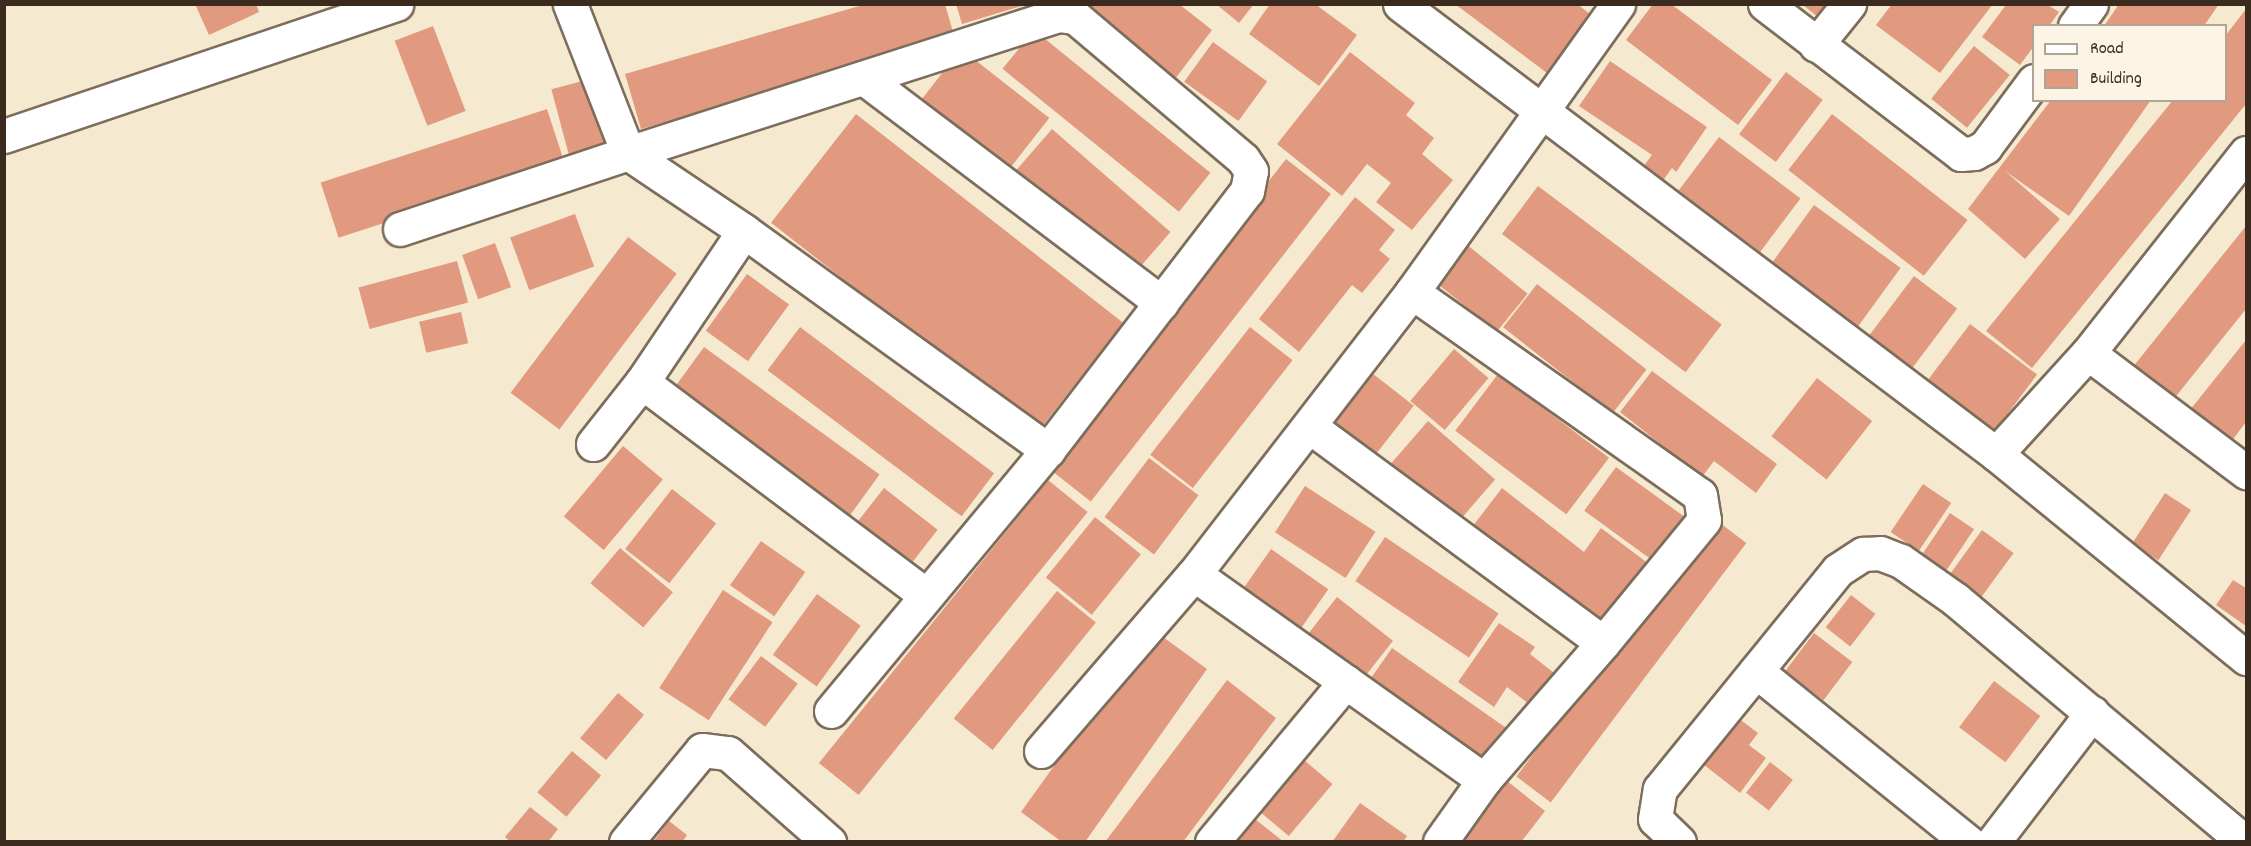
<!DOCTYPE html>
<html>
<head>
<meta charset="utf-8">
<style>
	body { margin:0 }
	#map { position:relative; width:2251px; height:846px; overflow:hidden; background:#f5e9cf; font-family:Dekko,sans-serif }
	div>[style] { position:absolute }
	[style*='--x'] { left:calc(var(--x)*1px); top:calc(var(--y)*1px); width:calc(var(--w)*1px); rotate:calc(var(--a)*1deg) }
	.building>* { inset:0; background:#e19a7f; transform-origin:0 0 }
	.roads { filter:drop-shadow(2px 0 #7c6d5c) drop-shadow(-2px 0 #7c6d5c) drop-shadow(0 2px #7c6d5c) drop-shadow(0 -2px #7c6d5c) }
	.minor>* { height:33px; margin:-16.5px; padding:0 16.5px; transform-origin:16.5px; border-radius:16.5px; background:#fff }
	span { translate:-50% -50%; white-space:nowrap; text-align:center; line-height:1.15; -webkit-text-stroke:5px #fcf5e5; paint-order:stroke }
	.frame { position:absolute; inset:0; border:6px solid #3b2a1e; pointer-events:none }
	.legend { position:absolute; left:2032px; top:24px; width:195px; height:78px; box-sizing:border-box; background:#fcf5e5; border:2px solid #afa495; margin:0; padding:8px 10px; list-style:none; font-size:18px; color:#3b2a1e }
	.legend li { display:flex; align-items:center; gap:12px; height:30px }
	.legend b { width:30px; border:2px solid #afa495 }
</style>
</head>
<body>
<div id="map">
	<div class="building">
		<div style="clip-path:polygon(195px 4px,256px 4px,259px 12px,209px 35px)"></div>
		<div style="clip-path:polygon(866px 4px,945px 4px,955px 39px,641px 129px,625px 74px)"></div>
		<div style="clip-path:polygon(956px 4px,1025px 4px,1025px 5px,962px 24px)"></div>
		<div style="clip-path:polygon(1087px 4px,1179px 4px,1212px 30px,1175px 79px,1084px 8px)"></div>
		<div style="clip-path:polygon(1216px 4px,1254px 4px,1239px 23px)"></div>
		<div style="clip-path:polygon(1270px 4px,1315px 4px,1357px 35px,1319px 86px,1249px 34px)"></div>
		<div style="clip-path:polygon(1455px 4px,1577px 4px,1594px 17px,1551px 76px)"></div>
		<div style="clip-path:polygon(1653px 4px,1671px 4px,1772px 80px,1738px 125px,1626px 40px)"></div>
		<div style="clip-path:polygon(1802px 4px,1830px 4px,1819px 18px)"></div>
		<div style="clip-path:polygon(1892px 4px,1993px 4px,1940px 73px,1876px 25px)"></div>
		<div style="clip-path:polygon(2119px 4px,2219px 4px,2204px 26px,2104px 26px)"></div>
		<div style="clip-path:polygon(2006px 5px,2048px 5px,2059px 12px,2049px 26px,2034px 26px,2034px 46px,2020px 65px,1982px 37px)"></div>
		<div style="clip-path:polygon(2246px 9px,2246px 104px,2032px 368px,1986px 331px,2173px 100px,2226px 100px,2226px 35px)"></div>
		<div style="left:433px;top:26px;width:91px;height:41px;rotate:69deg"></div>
		<div style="left:1034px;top:30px;width:227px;height:50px;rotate:39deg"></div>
		<div style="left:1213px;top:42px;width:67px;height:49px;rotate:36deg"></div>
		<div style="left:1974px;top:46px;width:46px;height:68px;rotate:39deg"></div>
		<div style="left:961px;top:49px;width:112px;height:68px;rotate:38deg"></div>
		<div style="clip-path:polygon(1350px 52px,1415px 103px,1406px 115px,1434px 138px,1422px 154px,1453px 180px,1412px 230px,1376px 202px,1391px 183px,1367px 164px,1342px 196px,1277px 144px)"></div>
		<div style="clip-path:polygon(1610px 61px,1707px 127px,1676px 172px,1672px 168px,1659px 186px,1639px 172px,1652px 155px,1579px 106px)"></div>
		<div style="left:1786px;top:72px;width:46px;height:78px;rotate:37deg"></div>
		<div style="left:590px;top:79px;width:71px;height:40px;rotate:75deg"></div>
		<div style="clip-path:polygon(2051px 100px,2151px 100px,2069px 216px,2005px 171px,2060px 219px,2025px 259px,1968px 209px)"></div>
		<div style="left:547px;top:109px;width:58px;height:238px;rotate:72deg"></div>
		<div style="left:856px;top:114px;width:339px;height:138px;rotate:38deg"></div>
		<div style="left:1832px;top:114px;width:172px;height:71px;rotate:38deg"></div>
		<div style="left:1052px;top:129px;width:157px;height:57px;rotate:41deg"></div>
		<div style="left:1719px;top:137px;width:102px;height:67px;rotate:37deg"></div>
		<div style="left:1286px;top:159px;width:57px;height:390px;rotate:38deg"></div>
		<div style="left:1538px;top:186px;width:230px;height:60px;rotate:37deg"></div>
		<div style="clip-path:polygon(1355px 197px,1395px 230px,1379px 250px,1390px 259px,1362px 293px,1352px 285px,1299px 352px,1259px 319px)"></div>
		<div style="left:1814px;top:205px;width:107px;height:81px;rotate:36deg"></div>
		<div style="left:575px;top:214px;width:56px;height:69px;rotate:70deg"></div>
		<div style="clip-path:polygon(2246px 226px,2246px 309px,2173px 400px,2132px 368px)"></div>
		<div style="left:628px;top:237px;width:61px;height:195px;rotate:37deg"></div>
		<div style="left:1460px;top:239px;width:87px;height:49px;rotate:39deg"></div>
		<div style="left:495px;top:243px;width:47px;height:35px;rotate:70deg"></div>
		<div style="left:457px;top:261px;width:43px;height:102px;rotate:75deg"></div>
		<div style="left:747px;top:274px;width:52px;height:70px;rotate:36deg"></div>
		<div style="left:1914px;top:276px;width:54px;height:77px;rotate:37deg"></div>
		<div style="left:1537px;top:284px;width:139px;height:55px;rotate:38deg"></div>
		<div style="left:461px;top:312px;width:32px;height:43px;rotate:77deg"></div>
		<div style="left:1970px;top:324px;width:84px;height:70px;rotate:37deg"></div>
		<div style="left:800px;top:327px;width:243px;height:54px;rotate:37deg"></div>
		<div style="left:1250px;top:327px;width:54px;height:162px;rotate:38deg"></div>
		<div style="clip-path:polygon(2246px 340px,2246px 422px,2231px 442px,2190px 410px)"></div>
		<div style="left:704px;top:347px;width:217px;height:51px;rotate:36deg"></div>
		<div style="left:1454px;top:349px;width:45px;height:68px;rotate:40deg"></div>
		<div style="clip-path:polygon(1652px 371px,1777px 464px,1756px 493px,1714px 461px,1702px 477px,1620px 412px)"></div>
		<div style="left:1372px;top:373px;width:53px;height:73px;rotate:38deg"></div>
		<div style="left:1498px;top:374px;width:139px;height:71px;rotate:37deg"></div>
		<div style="left:1817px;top:378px;width:70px;height:74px;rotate:38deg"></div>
		<div style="left:1428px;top:421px;width:89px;height:61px;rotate:41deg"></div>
		<div style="left:623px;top:446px;width:52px;height:92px;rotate:40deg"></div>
		<div style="left:1149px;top:458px;width:62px;height:74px;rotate:37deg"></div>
		<div style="left:1616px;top:467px;width:88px;height:54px;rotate:36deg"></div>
		<div style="left:1048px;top:480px;width:51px;height:364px;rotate:39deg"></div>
		<div style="left:1923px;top:484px;width:34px;height:58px;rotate:34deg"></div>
		<div style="left:1305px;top:486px;width:84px;height:55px;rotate:33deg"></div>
		<div style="left:884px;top:488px;width:68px;height:48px;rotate:38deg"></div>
		<div style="clip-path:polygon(1502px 488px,1584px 552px,1601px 528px,1649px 564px,1594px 629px,1469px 531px)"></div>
		<div style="left:672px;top:489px;width:56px;height:76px;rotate:38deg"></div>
		<div style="left:2165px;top:493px;width:31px;height:60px;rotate:33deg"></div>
		<div style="left:1950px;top:513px;width:29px;height:56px;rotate:34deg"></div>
		<div style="left:1095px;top:517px;width:59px;height:78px;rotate:39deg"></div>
		<div style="left:1712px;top:517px;width:43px;height:325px;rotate:37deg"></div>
		<div style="left:1982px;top:530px;width:39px;height:54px;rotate:36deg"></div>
		<div style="left:1385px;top:537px;width:137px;height:53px;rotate:34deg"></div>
		<div style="left:761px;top:541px;width:54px;height:54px;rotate:35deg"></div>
		<div style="left:620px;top:548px;width:69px;height:46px;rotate:40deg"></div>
		<div style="left:1271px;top:549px;width:70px;height:54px;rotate:35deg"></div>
		<div style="clip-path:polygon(2233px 580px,2246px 588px,2246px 626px,2216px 605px)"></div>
		<div style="left:723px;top:590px;width:59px;height:117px;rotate:33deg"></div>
		<div style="left:1057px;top:591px;width:50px;height:164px;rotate:39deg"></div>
		<div style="left:817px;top:594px;width:54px;height:75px;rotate:36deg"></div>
		<div style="left:1851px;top:595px;width:31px;height:41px;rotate:38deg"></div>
		<div style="left:1337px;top:597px;width:71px;height:53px;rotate:38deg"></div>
		<div style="clip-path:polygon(1499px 623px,1535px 647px,1530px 654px,1554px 673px,1530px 705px,1507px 687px,1494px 707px,1458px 682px)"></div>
		<div style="clip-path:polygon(1152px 629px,1207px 669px,1085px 842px,1062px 842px,1021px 812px)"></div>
		<div style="left:1814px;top:633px;width:48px;height:48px;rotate:37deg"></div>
		<div style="left:1392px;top:648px;width:143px;height:47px;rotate:35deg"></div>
		<div style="left:761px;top:656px;width:46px;height:54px;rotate:37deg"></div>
		<div style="clip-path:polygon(1227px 680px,1276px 718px,1183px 842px,1105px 842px)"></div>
		<div style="left:1994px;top:681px;width:58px;height:58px;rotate:37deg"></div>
		<div style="left:618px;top:693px;width:34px;height:59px;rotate:40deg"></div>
		<div style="clip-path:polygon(1738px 718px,1758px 733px,1749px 745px,1766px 758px,1740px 793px,1703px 764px)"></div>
		<div style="left:572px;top:751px;width:38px;height:54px;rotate:40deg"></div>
		<div style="left:1298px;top:755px;width:45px;height:68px;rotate:40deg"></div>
		<div style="left:1770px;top:762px;width:29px;height:39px;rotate:38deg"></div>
		<div style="clip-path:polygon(1502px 777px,1545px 811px,1521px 842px,1452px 842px)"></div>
		<div style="clip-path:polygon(1360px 803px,1407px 836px,1403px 842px,1332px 842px)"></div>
		<div style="clip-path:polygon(530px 807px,558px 829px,548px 842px,511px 842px,505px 837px)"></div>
		<div style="clip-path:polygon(1251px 816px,1284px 842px,1231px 842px)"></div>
		<div style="clip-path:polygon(669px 821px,687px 835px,682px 842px,653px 842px)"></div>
	</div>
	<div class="roads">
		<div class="minor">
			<div style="--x:1400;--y:4;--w:747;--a:37.05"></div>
			<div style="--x:1996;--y:454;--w:323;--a:39.2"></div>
			<div style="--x:1765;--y:4;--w:247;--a:37.4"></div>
			<div style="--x:1961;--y:154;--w:13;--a:-4"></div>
			<div style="--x:1974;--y:153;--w:13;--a:-29"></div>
			<div style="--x:1985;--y:147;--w:82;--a:-53.4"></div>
			<div style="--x:2075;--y:26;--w:27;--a:-54"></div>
			<div style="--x:1816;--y:45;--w:53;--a:-51.2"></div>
			<div style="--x:864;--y:78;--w:373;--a:37.1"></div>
			<div style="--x:4;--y:136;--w:414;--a:-18.6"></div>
			<div style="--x:400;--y:229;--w:240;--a:-18.4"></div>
			<div style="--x:628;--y:153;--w:160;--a:-111.3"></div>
			<div style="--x:1412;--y:292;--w:352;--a:35.2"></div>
			<div style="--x:1700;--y:495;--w:25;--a:81"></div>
			<div style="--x:1704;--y:520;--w:159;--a:129.4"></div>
			<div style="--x:2088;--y:353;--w:198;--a:37"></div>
			<div style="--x:642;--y:382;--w:353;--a:36.9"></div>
			<div style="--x:1309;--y:426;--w:365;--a:36.4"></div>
			<div style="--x:1603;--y:643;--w:181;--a:131"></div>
			<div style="--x:593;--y:444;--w:79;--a:-51.7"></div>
			<div style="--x:642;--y:382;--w:182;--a:-56"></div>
			<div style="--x:1996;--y:454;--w:137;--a:-47.7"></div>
			<div style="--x:2088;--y:353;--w:255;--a:-51.7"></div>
			<div style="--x:1194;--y:574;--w:356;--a:35.4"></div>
			<div style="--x:1484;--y:780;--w:76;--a:125.4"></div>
			<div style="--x:1756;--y:671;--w:272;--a:38.9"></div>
			<div style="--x:831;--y:711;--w:339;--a:-50.3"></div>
			<div style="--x:1048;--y:450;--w:327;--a:-52.5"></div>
			<div style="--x:1247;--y:191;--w:20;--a:-79"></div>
			<div style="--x:1251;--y:171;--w:14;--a:-124"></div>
			<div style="--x:1243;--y:159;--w:220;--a:-139.8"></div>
			<div style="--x:1075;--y:17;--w:17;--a:-173"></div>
			<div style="--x:1058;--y:15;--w:452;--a:162.2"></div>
			<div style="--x:628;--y:153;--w:140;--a:33.9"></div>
			<div style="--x:744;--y:231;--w:375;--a:35.8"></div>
			<div style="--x:1041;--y:751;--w:234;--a:-49.2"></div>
			<div style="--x:1194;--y:574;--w:356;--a:-52.3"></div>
			<div style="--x:1412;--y:292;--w:354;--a:-54.4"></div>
			<div style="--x:626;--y:842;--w:119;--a:-50.4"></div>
			<div style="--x:702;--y:750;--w:26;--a:7"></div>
			<div style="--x:728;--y:753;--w:135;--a:41.4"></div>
			<div style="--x:1212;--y:842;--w:209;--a:-50.2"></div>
			<div style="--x:1679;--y:842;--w:33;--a:-136"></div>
			<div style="--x:1655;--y:819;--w:30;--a:-81"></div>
			<div style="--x:1660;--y:789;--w:282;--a:-50.9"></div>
			<div style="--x:1838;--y:570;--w:30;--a:-33"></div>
			<div style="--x:1863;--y:554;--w:17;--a:-3"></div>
			<div style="--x:1880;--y:553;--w:22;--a:21"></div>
			<div style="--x:1901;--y:561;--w:66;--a:35.1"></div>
			<div style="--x:1955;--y:599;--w:378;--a:40"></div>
			<div style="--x:1993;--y:842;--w:163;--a:-52.5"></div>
		</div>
	</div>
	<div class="frame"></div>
	<ul class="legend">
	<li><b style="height:8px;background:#fff"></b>Road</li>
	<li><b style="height:16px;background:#e19a7f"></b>Building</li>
	</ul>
</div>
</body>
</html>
